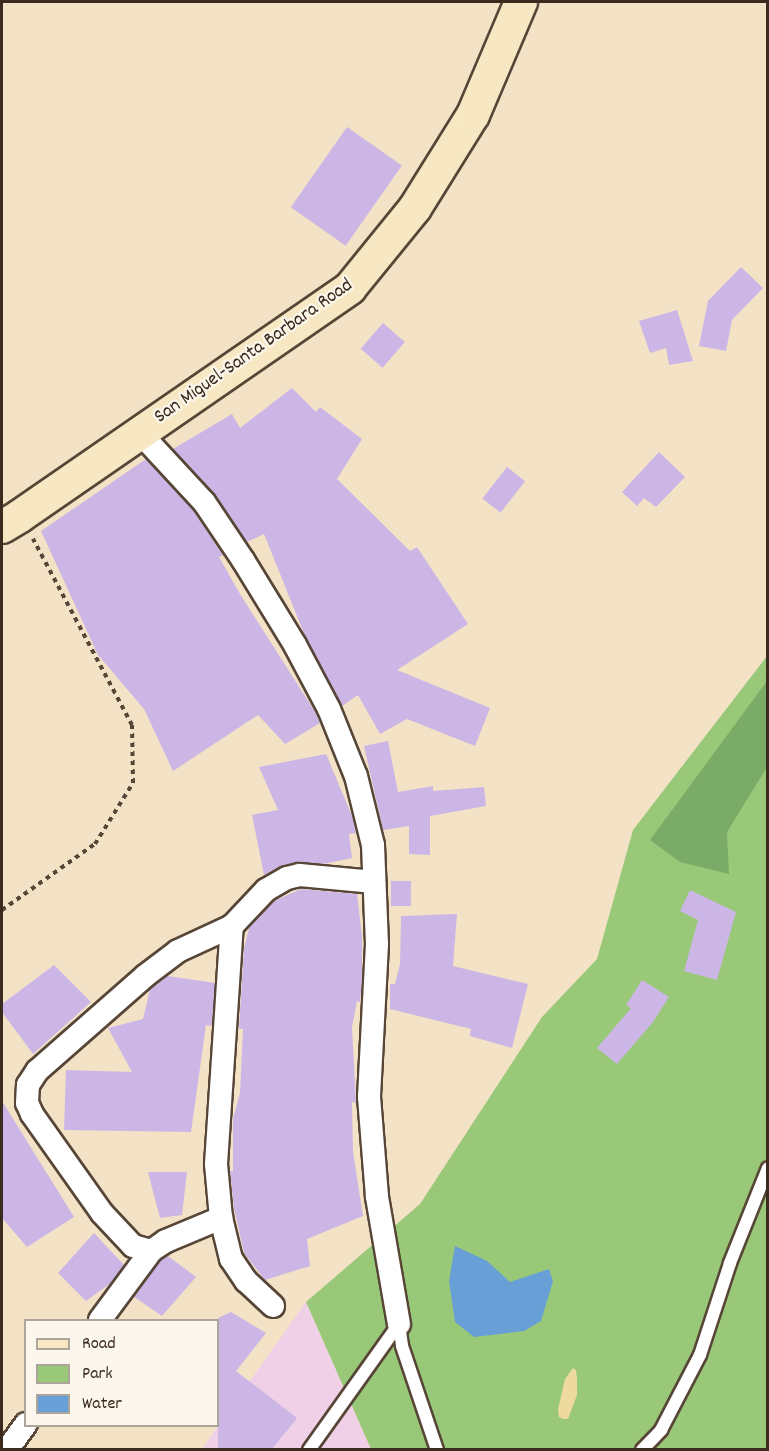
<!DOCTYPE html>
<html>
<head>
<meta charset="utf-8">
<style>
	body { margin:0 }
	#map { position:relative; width:769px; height:1451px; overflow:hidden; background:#f3e2c6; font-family:Dekko,sans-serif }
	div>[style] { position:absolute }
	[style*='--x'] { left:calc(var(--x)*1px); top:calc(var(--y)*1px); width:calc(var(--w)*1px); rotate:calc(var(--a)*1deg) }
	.built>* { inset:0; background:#efd0e7 }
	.green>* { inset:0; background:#98c878 }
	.forest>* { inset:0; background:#7aac68 }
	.sand>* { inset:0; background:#eeda9e }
	.water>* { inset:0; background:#689fd6 }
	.building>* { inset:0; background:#ccb6e6; transform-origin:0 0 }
	.path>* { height:4px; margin-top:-2px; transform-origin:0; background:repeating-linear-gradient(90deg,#574637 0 4.5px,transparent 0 9px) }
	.roads { filter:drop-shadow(2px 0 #574637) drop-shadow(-2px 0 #574637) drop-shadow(0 2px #574637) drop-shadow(0 -2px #574637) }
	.service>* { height:12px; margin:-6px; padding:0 6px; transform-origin:6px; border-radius:6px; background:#fff }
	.minor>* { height:22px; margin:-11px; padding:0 11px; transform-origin:11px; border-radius:11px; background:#fff }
	.secondary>* { height:32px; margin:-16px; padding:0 16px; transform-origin:16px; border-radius:16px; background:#f7e8c3 }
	span { translate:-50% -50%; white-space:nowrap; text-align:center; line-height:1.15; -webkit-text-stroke:4.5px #fbf7ec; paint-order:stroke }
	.street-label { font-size:20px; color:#3b2a1e }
	.frame { position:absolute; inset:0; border:3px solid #3b2a1e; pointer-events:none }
	.legend { position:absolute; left:24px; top:1319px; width:195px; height:108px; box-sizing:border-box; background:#fbf7ec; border:2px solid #aea59a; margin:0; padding:8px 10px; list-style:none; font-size:18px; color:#3b2a1e }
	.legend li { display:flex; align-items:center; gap:12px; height:30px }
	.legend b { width:30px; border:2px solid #aea59a }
</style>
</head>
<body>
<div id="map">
	<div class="built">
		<div style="clip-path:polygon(306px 1302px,371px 1449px,201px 1450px)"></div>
	</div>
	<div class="green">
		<div style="clip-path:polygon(767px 656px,767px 1449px,371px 1449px,306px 1302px,420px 1204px,542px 1017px,597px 959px,633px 830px)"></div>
	</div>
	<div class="forest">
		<div style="clip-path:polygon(767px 681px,767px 767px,727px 832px,729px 874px,680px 862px,650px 840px)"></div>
	</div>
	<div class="sand">
		<div style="clip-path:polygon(573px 1368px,576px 1370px,577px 1379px,577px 1395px,568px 1419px,563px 1419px,559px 1417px,558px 1409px,565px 1379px)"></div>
	</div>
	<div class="water">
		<div style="clip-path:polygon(455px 1246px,487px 1261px,510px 1282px,549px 1269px,553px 1281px,541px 1321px,524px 1331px,474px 1337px,455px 1322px,449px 1281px)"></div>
	</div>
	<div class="building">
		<div style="left:347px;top:127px;width:67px;height:98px;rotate:35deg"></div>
		<div style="clip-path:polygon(741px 267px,763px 288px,732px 320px,726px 351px,699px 346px,708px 301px)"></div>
		<div style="clip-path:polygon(677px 310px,693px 361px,669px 365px,666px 348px,650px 353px,639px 321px)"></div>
		<div style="left:383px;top:323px;width:29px;height:34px;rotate:41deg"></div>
		<div style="clip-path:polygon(292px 388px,316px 412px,320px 407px,362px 439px,337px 479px,410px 551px,417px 547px,468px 624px,397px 670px,490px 708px,475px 746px,407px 719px,380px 734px,358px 695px,342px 706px,305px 636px,264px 534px,247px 542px,214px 493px,173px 449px,232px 414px,240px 428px)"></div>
		<div style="clip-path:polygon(659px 452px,685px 477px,656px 507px,644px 498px,637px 506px,622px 492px)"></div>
		<div style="clip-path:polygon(146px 459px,193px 510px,223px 555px,219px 557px,240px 594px,317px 715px,320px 723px,285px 744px,258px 715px,173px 771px,144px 709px,98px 655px,41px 531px)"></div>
		<div style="left:507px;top:467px;width:23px;height:40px;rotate:38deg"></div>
		<div style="clip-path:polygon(388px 741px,398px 792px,433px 786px,433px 791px,484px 787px,486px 806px,430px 816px,430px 855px,409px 854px,409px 826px,383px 830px,364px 746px)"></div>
		<div style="clip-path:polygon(326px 754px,352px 816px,356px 833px,349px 834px,352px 858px,323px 864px,297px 862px,281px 866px,264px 875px,252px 815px,278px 810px,259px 767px)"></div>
		<div style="left:391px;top:881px;width:20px;height:25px"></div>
		<div style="clip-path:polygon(301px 889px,357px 894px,362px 936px,362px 980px,360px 1002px,357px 1001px,352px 1027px,356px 1103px,352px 1102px,353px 1152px,363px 1216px,307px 1239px,310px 1266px,265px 1280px,244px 1253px,234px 1208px,230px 1171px,233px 1171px,233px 1119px,240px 1093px,243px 1029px,239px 1029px,244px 949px,249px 928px,274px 901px)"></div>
		<div style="clip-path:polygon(690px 890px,736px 912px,717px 980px,684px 971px,698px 920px,680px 911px)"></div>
		<div style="clip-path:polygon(457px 914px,453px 966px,528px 984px,512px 1048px,470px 1036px,471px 1029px,390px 1009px,390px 984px,395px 984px,400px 964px,401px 916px)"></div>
		<div style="clip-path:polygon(54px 965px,91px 1002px,33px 1054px,2px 1012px,2px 1004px)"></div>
		<div style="clip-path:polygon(167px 976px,215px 983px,212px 1026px,206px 1025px,191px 1132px,64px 1130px,66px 1070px,132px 1072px,108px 1028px,143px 1019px,150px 989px)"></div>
		<div style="clip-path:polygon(642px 980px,669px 997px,653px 1022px,617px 1064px,597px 1048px,631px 1008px,626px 1005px)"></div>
		<div style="clip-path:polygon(2px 1101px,74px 1217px,27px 1247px,2px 1218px)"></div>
		<div style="clip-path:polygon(148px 1172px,187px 1172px,182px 1215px,160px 1218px)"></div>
		<div style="clip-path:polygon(94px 1233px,124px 1265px,111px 1283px,86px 1301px,58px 1273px)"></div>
		<div style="clip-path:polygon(168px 1256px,196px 1277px,162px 1316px,134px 1297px,160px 1261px)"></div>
		<div style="clip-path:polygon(231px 1312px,266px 1333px,236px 1371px,297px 1418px,272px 1449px,218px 1449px,218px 1318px)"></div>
	</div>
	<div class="path">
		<div style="--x:2;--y:910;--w:114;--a:-35.4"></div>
		<div style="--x:95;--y:844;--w:72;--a:-58.1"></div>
		<div style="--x:133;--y:783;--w:58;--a:-91"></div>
		<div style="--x:132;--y:725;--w:211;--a:-118"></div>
	</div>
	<div class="roads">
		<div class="service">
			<div style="--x:399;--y:1324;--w:22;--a:82"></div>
			<div style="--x:402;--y:1346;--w:110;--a:71.4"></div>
			<div style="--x:309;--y:1450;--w:155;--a:-54.5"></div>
			<div style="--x:642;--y:1450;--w:28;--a:-46"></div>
			<div style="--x:661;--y:1430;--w:85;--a:-62.5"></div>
			<div style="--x:700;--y:1355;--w:97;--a:-71.9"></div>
			<div style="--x:730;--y:1263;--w:102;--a:-68.2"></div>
		</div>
		<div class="minor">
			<div style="--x:140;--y:433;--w:94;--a:47.2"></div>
			<div style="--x:204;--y:502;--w:70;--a:56.1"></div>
			<div style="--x:243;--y:560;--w:100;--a:58.5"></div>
			<div style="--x:295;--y:645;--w:72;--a:62"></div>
			<div style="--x:329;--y:709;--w:72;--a:68.1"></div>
			<div style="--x:356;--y:776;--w:71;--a:76.2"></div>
			<div style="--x:373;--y:845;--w:99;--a:87.7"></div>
			<div style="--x:377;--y:944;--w:153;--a:93"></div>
			<div style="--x:369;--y:1097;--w:100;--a:85.4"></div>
			<div style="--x:377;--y:1197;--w:129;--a:80.2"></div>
			<div style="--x:151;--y:1251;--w:19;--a:-164"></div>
			<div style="--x:133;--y:1246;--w:45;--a:-133.2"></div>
			<div style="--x:102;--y:1213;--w:121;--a:-125.3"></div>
			<div style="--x:32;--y:1114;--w:12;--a:-114"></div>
			<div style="--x:27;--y:1103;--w:18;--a:-87"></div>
			<div style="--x:28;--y:1085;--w:17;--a:-57"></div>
			<div style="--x:37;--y:1071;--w:144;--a:-41.3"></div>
			<div style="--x:145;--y:976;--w:41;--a:-37.1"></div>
			<div style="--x:178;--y:951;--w:60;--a:-24.8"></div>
			<div style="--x:273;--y:1306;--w:37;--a:-137"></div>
			<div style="--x:246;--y:1281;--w:27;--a:-124"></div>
			<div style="--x:231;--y:1259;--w:42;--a:-103.7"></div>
			<div style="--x:221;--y:1218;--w:54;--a:-95.3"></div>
			<div style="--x:216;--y:1164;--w:239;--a:-86.2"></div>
			<div style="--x:232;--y:926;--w:50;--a:-46.6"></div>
			<div style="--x:266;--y:890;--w:24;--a:-30"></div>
			<div style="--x:287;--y:878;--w:13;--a:-13"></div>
			<div style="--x:300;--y:875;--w:74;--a:5.4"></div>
			<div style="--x:100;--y:1320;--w:86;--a:-53.5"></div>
			<div style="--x:151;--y:1251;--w:18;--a:-34"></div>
			<div style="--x:166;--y:1241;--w:60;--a:-22.7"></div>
			<div style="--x:7;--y:1450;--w:32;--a:-54"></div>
		</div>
		<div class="secondary">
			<div style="--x:2;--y:527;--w:21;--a:-31"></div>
			<div style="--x:20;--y:516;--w:401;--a:-34.6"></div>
			<div style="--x:350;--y:288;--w:103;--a:-50.9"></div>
			<div style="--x:415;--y:208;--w:110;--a:-58.1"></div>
			<div style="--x:473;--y:115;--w:123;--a:-67"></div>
		</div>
	</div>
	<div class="street-label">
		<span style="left:254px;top:352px;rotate:-35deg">San Miguel-Santa Barbara Road</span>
	</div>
	<div class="frame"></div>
	<ul class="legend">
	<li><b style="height:8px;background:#f7e8c3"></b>Road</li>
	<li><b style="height:16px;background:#98c878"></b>Park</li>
	<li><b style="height:16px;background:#689fd6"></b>Water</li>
	</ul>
</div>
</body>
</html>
